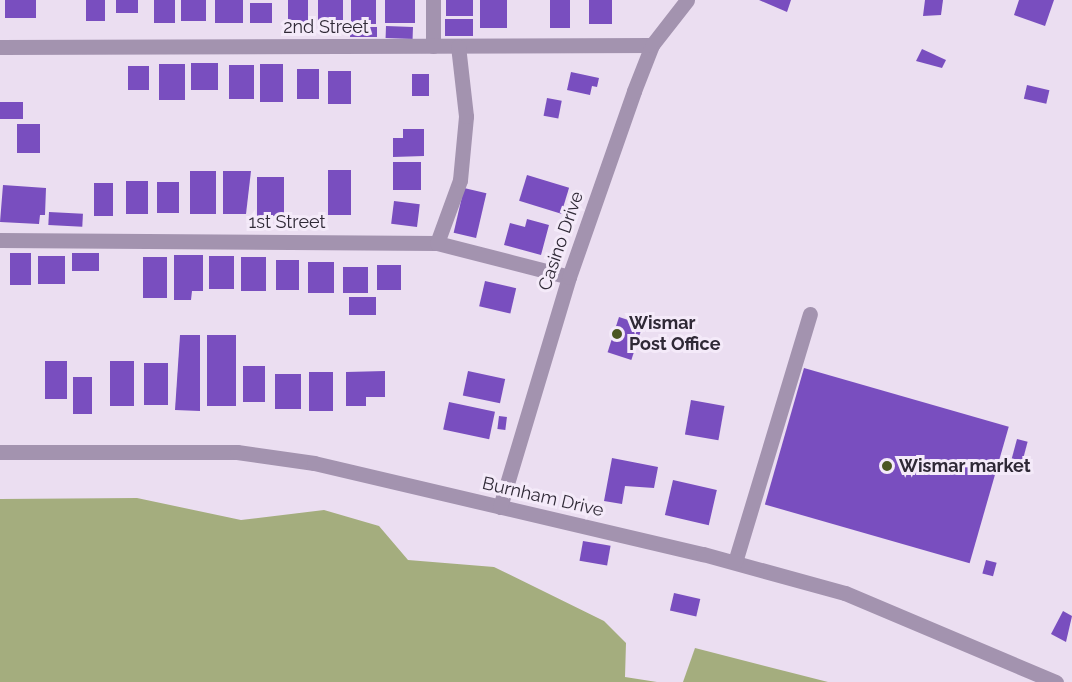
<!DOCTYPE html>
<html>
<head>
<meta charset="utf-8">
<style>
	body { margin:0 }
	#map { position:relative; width:1072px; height:682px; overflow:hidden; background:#ebdef1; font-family:Raleway,sans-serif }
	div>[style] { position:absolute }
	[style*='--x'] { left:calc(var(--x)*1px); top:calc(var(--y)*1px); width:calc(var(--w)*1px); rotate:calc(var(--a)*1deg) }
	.water>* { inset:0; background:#a4ad7e }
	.building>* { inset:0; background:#794ebf; transform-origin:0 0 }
	.minor>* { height:15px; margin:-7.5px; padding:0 7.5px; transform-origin:7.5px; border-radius:7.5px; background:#a393af }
	.dots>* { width:16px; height:16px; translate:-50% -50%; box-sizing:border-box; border:3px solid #f4eaf9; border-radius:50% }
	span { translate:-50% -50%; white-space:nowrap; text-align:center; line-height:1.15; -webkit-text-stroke:6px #f4eaf9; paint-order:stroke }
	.street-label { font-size:18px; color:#2f2936 }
	.poi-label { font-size:18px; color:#2f2936; font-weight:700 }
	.left { translate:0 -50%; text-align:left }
</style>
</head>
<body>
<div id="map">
	<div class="water">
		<div style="clip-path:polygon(137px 498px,241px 520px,324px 510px,379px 526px,408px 560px,494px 567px,604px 621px,626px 643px,625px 677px,657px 682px,0 682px,0 499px)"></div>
		<div style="clip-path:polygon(695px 648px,828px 682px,683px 682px)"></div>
	</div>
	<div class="building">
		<div style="left:5px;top:0;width:31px;height:18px"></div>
		<div style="left:86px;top:0;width:19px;height:21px"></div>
		<div style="left:116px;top:0;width:22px;height:13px"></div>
		<div style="left:154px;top:0;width:21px;height:23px"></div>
		<div style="left:181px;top:0;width:25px;height:21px"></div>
		<div style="left:215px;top:0;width:28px;height:23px"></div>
		<div style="left:288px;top:0;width:20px;height:22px"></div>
		<div style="left:318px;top:0;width:25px;height:24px"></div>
		<div style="left:351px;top:0;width:25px;height:24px"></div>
		<div style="left:385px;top:0;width:30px;height:23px"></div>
		<div style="left:446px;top:0;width:27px;height:16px"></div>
		<div style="left:480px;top:0;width:27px;height:28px"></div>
		<div style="left:550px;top:0;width:20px;height:28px"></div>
		<div style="left:589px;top:0;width:23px;height:24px"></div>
		<div style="clip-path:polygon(759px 0,791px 0,787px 12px)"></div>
		<div style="clip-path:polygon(925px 0,943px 0,941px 15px,923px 16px)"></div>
		<div style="clip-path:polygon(1019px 0,1054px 0,1045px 26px,1014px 15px)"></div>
		<div style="left:250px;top:3px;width:22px;height:20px"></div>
		<div style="left:445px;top:19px;width:28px;height:17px"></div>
		<div style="left:386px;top:26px;width:27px;height:12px;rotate:2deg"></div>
		<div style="left:350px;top:27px;width:27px;height:10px"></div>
		<div style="clip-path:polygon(922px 49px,946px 60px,942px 68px,916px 61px)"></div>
		<div style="left:191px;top:63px;width:27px;height:27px"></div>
		<div style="left:159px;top:64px;width:26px;height:36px"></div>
		<div style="left:260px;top:64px;width:23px;height:38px"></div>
		<div style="left:229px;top:65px;width:25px;height:34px"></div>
		<div style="left:128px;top:66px;width:21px;height:24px"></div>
		<div style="left:297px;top:69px;width:22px;height:30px"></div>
		<div style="left:328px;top:71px;width:23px;height:33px"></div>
		<div style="clip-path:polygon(571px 72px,599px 78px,597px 87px,592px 86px,590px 95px,567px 90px)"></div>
		<div style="left:412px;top:74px;width:17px;height:22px"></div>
		<div style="left:1027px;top:85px;width:23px;height:14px;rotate:13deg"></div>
		<div style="left:547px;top:98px;width:15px;height:18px;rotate:11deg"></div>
		<div style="left:0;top:102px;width:23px;height:17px"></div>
		<div style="left:17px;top:124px;width:23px;height:29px"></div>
		<div style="clip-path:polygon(403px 129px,424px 129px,424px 156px,393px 157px,393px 138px,403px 138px)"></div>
		<div style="left:393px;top:162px;width:28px;height:28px"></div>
		<div style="left:328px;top:170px;width:23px;height:45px"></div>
		<div style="left:190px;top:171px;width:26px;height:43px"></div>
		<div style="clip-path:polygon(223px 171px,251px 171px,246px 214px,223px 214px)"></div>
		<div style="left:527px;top:175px;width:44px;height:27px;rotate:17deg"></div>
		<div style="left:257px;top:177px;width:27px;height:39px"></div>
		<div style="left:126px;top:181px;width:22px;height:33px"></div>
		<div style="left:157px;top:182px;width:22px;height:31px"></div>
		<div style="left:94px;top:183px;width:19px;height:33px"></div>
		<div style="clip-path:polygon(3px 185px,46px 188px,45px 215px,40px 215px,39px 224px,0 222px)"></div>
		<div style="left:464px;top:188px;width:23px;height:46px;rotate:13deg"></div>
		<div style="left:394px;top:201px;width:26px;height:23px;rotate:7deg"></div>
		<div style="left:49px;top:212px;width:34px;height:13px;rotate:3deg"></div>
		<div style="clip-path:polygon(527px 219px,549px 225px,541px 255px,504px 245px,510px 223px,525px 227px)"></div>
		<div style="left:10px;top:253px;width:21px;height:32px"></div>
		<div style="left:72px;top:253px;width:27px;height:18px"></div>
		<div style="clip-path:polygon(174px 255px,203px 255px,203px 291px,192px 291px,191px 300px,174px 300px)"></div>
		<div style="left:38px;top:256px;width:27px;height:28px"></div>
		<div style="left:209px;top:256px;width:25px;height:33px"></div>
		<div style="left:143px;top:257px;width:24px;height:41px"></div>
		<div style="left:241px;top:257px;width:25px;height:34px"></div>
		<div style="left:276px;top:260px;width:23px;height:30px"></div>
		<div style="left:308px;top:262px;width:26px;height:31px"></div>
		<div style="left:377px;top:265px;width:24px;height:25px"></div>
		<div style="left:343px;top:267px;width:25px;height:26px"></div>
		<div style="left:485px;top:281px;width:32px;height:26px;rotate:13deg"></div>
		<div style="left:349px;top:297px;width:27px;height:18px"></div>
		<div style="left:619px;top:317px;width:25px;height:37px;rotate:18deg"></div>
		<div style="clip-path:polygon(180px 335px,200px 335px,200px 411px,175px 410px)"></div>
		<div style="left:207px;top:335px;width:29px;height:71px"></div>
		<div style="left:45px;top:361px;width:22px;height:38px"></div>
		<div style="left:110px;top:361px;width:24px;height:45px"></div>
		<div style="left:144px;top:363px;width:24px;height:42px"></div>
		<div style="left:243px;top:366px;width:22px;height:36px"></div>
		<div style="left:804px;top:368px;width:213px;height:142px;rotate:16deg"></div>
		<div style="clip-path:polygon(385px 371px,385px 397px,366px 397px,366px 406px,346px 406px,346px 372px)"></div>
		<div style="left:468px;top:371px;width:38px;height:25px;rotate:12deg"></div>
		<div style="left:309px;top:372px;width:24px;height:39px"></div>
		<div style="left:275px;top:374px;width:26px;height:35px"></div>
		<div style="left:73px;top:377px;width:19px;height:37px"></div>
		<div style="left:691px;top:400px;width:34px;height:35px;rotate:10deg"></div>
		<div style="left:449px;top:402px;width:47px;height:28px;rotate:12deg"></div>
		<div style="left:499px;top:416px;width:8px;height:13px;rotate:7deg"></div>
		<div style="left:1017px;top:439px;width:11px;height:20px;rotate:15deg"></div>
		<div style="clip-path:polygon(612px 458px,658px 467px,654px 488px,625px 486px,622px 504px,604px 501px)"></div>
		<div style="left:673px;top:480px;width:45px;height:36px;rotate:13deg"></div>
		<div style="left:583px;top:541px;width:28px;height:20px;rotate:10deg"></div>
		<div style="left:986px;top:560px;width:11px;height:14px;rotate:15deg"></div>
		<div style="left:674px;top:593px;width:27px;height:18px;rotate:13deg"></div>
		<div style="clip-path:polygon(1063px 611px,1072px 616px,1066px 642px,1051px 634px)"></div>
	</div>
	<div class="minor">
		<div style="--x:433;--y:46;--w:46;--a:-90"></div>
		<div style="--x:0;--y:47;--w:652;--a:-0.18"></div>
		<div style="--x:0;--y:240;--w:437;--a:0.4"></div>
		<div style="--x:437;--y:243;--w:136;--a:14.4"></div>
		<div style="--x:437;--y:243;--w:67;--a:-69.9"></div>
		<div style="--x:460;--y:180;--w:64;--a:-84.6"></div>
		<div style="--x:466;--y:116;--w:70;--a:-96.5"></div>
		<div style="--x:0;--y:452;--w:237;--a:0"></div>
		<div style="--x:237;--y:452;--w:78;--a:8.1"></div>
		<div style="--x:314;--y:463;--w:400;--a:13.2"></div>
		<div style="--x:703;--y:554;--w:147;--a:15.4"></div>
		<div style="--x:845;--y:593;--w:229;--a:22.9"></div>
		<div style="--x:500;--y:507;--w:240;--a:-73.3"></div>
		<div style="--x:569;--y:277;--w:197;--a:-70.7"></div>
		<div style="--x:634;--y:91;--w:49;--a:-68.6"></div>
		<div style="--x:652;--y:45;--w:57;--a:-52.1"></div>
		<div style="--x:735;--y:562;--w:259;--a:-73.2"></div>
	</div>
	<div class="dots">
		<div style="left:617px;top:334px;background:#4b5621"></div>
		<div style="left:887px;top:466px;background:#4b5621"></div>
	</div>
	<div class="street-label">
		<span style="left:326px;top:27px">2nd Street</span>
		<span style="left:287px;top:222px">1st Street</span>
		<span style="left:561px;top:241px;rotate:-71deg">Casino Drive</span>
		<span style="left:543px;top:497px;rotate:13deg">Burnham Drive</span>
	</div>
	<div class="poi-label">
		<span class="left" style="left:629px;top:334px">Wismar<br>Post Office</span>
		<span class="left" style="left:899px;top:466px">Wismar market</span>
	</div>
</div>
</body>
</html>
